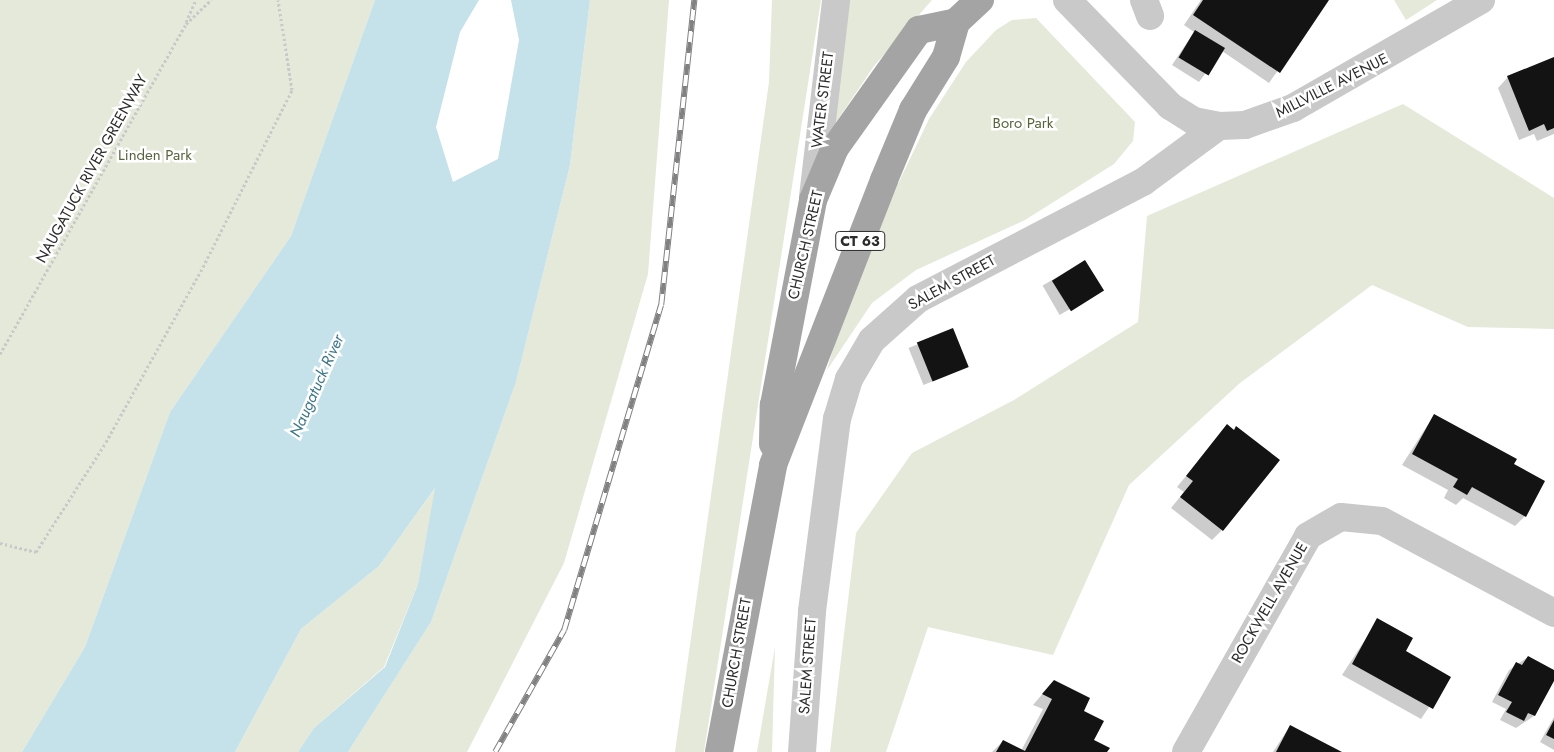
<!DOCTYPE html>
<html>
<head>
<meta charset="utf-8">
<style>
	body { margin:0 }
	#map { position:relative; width:1554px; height:752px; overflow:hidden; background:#fff; font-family:Jost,sans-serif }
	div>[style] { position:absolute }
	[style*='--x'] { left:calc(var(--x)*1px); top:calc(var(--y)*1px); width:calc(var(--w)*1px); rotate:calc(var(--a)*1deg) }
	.green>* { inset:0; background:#e4e9d9 }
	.water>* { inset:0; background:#c5e1e9 }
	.shadow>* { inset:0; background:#0003; transform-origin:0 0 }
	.building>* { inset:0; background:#131313; transform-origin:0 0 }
	.path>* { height:3px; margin-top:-1.5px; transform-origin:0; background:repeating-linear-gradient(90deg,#c9c9c9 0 2.5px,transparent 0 5px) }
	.minor>* { height:28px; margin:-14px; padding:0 14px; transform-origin:14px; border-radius:14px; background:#c9c9c9 }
	.major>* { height:28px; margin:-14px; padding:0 14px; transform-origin:14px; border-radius:14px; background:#a4a4a4 }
	.rail>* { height:5.5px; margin-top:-2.75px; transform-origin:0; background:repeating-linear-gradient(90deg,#fff 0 11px,#818181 0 22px); box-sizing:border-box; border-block:1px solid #818181 }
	span { translate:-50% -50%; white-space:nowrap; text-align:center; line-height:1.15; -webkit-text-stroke:5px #fff; paint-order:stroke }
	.shield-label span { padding:1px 4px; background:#fff; border:1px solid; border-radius:4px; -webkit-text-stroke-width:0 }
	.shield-label { font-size:14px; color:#2c2c2c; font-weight:700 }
	.street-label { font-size:15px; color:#2c2c2c }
	.park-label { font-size:15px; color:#55653b }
	.water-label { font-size:16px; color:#3e7889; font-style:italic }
</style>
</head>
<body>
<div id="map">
	<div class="green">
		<div style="clip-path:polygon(0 0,375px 0,291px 236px,170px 412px,85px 647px,22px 752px,0 752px)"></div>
		<div style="clip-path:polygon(590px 0,669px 0,648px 274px,564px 563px,467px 752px,348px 752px,431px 622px,516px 382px,570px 165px)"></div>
		<div style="clip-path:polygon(772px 0,821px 0,704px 752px,675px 752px,769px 82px)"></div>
		<div style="clip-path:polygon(848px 0,932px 0,874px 66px,830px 131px)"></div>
		<div style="clip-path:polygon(1394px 0,1437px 0,1406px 20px)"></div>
		<div style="clip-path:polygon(1036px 18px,1135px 122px,1133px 141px,1114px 164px,1025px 220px,916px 270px,872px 303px,827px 370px,855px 274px,929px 119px,966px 62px,996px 30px,1012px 20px)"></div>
		<div style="clip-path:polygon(1403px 104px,1554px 198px,1554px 329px,1468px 327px,1372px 285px,1240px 383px,1129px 485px,1053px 655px,928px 627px,886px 752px,830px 752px,856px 533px,912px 453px,1014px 400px,1138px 322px,1147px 216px)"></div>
		<div style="clip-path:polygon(436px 487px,418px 584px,384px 667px,314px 728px,298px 752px,235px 752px,301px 629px,379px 566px)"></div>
		<div style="clip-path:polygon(775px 647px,772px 752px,757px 752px)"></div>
	</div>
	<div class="water">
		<div style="clip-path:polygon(375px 0,479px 0,460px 32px,436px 127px,453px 182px,498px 159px,519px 40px,511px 0,590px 0,570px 165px,516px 382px,431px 622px,348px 752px,298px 752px,314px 728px,385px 667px,418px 584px,435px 488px,379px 566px,301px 629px,235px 752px,22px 752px,85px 647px,170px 412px,291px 236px)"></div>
	</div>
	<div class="shadow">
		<div style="clip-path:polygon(1201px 0,1328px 0,1269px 83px,1222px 51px,1199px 82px,1172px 65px,1194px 32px,1184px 25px)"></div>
		<div style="clip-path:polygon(1554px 59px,1554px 134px,1537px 141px,1534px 134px,1519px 140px,1498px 88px,1508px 77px)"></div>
		<div style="left:1085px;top:261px;width:34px;height:49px;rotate:60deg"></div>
		<div style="left:953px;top:330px;width:40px;height:48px;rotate:68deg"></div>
		<div style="clip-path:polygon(1434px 415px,1513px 465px,1525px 516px,1515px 526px,1463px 498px,1456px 505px,1444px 498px,1448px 490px,1402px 465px)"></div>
		<div style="clip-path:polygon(1227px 426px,1222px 530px,1212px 540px,1171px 508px,1184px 492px,1177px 487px)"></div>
		<div style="clip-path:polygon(1378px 620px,1404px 652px,1449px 677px,1421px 719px,1342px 675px)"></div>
		<div style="clip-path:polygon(1528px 657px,1554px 671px,1554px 678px,1534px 716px,1516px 728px,1500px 720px,1506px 709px,1492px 702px,1509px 670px)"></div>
		<div style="clip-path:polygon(1044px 692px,1082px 711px,1092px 741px,1106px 752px,992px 752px,1003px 741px,1021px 751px,1043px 709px,1033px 705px)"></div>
		<div style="clip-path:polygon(1554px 717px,1554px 750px,1540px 742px)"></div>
		<div style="clip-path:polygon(1290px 726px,1339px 752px,1273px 752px)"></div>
	</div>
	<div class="building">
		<div style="clip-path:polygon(1203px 0,1329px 0,1280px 73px,1193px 15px)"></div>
		<div style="left:1195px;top:30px;width:35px;height:32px;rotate:31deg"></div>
		<div style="clip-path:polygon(1554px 57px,1554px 128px,1547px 131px,1544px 124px,1529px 131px,1507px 76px)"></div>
		<div style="left:1085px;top:260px;width:36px;height:39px;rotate:58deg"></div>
		<div style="left:953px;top:328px;width:42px;height:39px;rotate:68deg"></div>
		<div style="clip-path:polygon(1434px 414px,1517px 459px,1514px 464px,1545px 481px,1526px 517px,1472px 487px,1467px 495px,1453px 487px,1458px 479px,1412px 454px)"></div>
		<div style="clip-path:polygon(1227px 424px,1234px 430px,1236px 426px,1280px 460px,1223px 531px,1180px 497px,1193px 481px,1186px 476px)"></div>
		<div style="clip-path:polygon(1377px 618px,1413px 638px,1406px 651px,1451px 677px,1433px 709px,1352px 664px)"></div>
		<div style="clip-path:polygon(1528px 656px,1554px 670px,1554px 681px,1535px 716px,1528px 713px,1524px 721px,1506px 712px,1512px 702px,1498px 695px,1516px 662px,1522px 665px)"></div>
		<div style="clip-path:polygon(1054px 680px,1090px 698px,1084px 711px,1104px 721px,1094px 740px,1110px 748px,1107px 752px,996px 752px,1003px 740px,1025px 751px,1052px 699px,1042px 694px)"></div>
		<div style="clip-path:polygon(1554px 720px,1554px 739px,1546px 735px)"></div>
		<div style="clip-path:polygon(1290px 725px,1342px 752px,1276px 752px)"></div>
	</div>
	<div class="path">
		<div style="--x:186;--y:22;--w:24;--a:-66"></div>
		<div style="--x:0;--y:354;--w:379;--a:-60.6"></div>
		<div style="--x:186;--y:24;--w:35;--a:-44"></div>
		<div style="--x:0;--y:543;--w:37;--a:14"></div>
		<div style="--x:36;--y:552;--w:130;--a:-57.5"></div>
		<div style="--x:106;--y:442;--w:200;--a:-61"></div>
		<div style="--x:203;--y:267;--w:198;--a:-63.3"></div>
		<div style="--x:292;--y:90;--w:91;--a:-98.8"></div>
	</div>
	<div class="minor">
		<div style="--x:1067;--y:0;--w:148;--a:45.8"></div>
		<div style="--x:1170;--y:106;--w:28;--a:32"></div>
		<div style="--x:1194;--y:121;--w:25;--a:11"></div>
		<div style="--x:1219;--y:126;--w:26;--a:-2"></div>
		<div style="--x:1245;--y:125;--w:51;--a:-19.5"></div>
		<div style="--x:1293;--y:108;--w:217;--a:-29.9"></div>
		<div style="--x:1144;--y:0;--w:17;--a:69"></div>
		<div style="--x:813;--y:197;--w:198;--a:-83.3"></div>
		<div style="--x:802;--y:752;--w:141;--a:-85.9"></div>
		<div style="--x:812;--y:611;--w:194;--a:-82.6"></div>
		<div style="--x:837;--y:419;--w:42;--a:-73.3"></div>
		<div style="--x:849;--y:379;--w:45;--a:-59.5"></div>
		<div style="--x:872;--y:340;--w:62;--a:-41.7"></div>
		<div style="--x:918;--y:299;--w:254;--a:-27.5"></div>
		<div style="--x:1143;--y:182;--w:94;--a:-36.4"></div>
		<div style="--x:1186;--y:752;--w:248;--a:-60.5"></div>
		<div style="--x:1308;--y:536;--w:38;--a:-30"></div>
		<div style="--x:1341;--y:517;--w:41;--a:5.6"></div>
		<div style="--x:1382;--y:521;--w:195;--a:28.1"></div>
	</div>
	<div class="major">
		<div style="--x:773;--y:444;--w:39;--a:-89"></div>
		<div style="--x:774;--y:405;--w:209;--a:-79.2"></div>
		<div style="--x:813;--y:200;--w:56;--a:-67.1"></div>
		<div style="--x:835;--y:148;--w:145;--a:-54.6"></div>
		<div style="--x:919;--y:30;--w:38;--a:-12"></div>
		<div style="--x:956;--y:22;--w:33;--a:-43"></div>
		<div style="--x:719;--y:752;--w:292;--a:-79.3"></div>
		<div style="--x:773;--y:465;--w:306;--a:-68.7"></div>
		<div style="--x:884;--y:180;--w:76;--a:-67.5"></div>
		<div style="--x:913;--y:110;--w:62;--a:-58.1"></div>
		<div style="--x:946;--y:57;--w:36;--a:-74"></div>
	</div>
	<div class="rail">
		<div style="--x:495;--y:752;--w:140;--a:-60.5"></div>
		<div style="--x:564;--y:630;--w:339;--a:-73.4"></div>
		<div style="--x:661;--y:305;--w:307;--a:-83.8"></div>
	</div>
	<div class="shield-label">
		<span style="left:860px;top:241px">CT 63</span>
	</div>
	<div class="street-label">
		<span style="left:1332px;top:86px;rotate:-27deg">MILLVILLE AVENUE</span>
		<span style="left:823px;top:100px;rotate:-83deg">WATER STREET</span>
		<span style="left:92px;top:169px;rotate:-61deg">NAUGATUCK RIVER GREENWAY</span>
		<span style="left:806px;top:245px;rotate:-77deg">CHURCH STREET</span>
		<span style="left:952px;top:283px;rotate:-29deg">SALEM STREET</span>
		<span style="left:1270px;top:603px;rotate:-60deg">ROCKWELL AVENUE</span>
		<span style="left:737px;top:653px;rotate:-80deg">CHURCH STREET</span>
		<span style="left:808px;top:666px;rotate:-86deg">SALEM STREET</span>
	</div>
	<div class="park-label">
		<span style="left:1023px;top:124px">Boro Park</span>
		<span style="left:155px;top:156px">Linden Park</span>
	</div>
	<div class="water-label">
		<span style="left:317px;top:386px;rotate:-66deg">Naugatuck River</span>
	</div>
</div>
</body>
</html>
